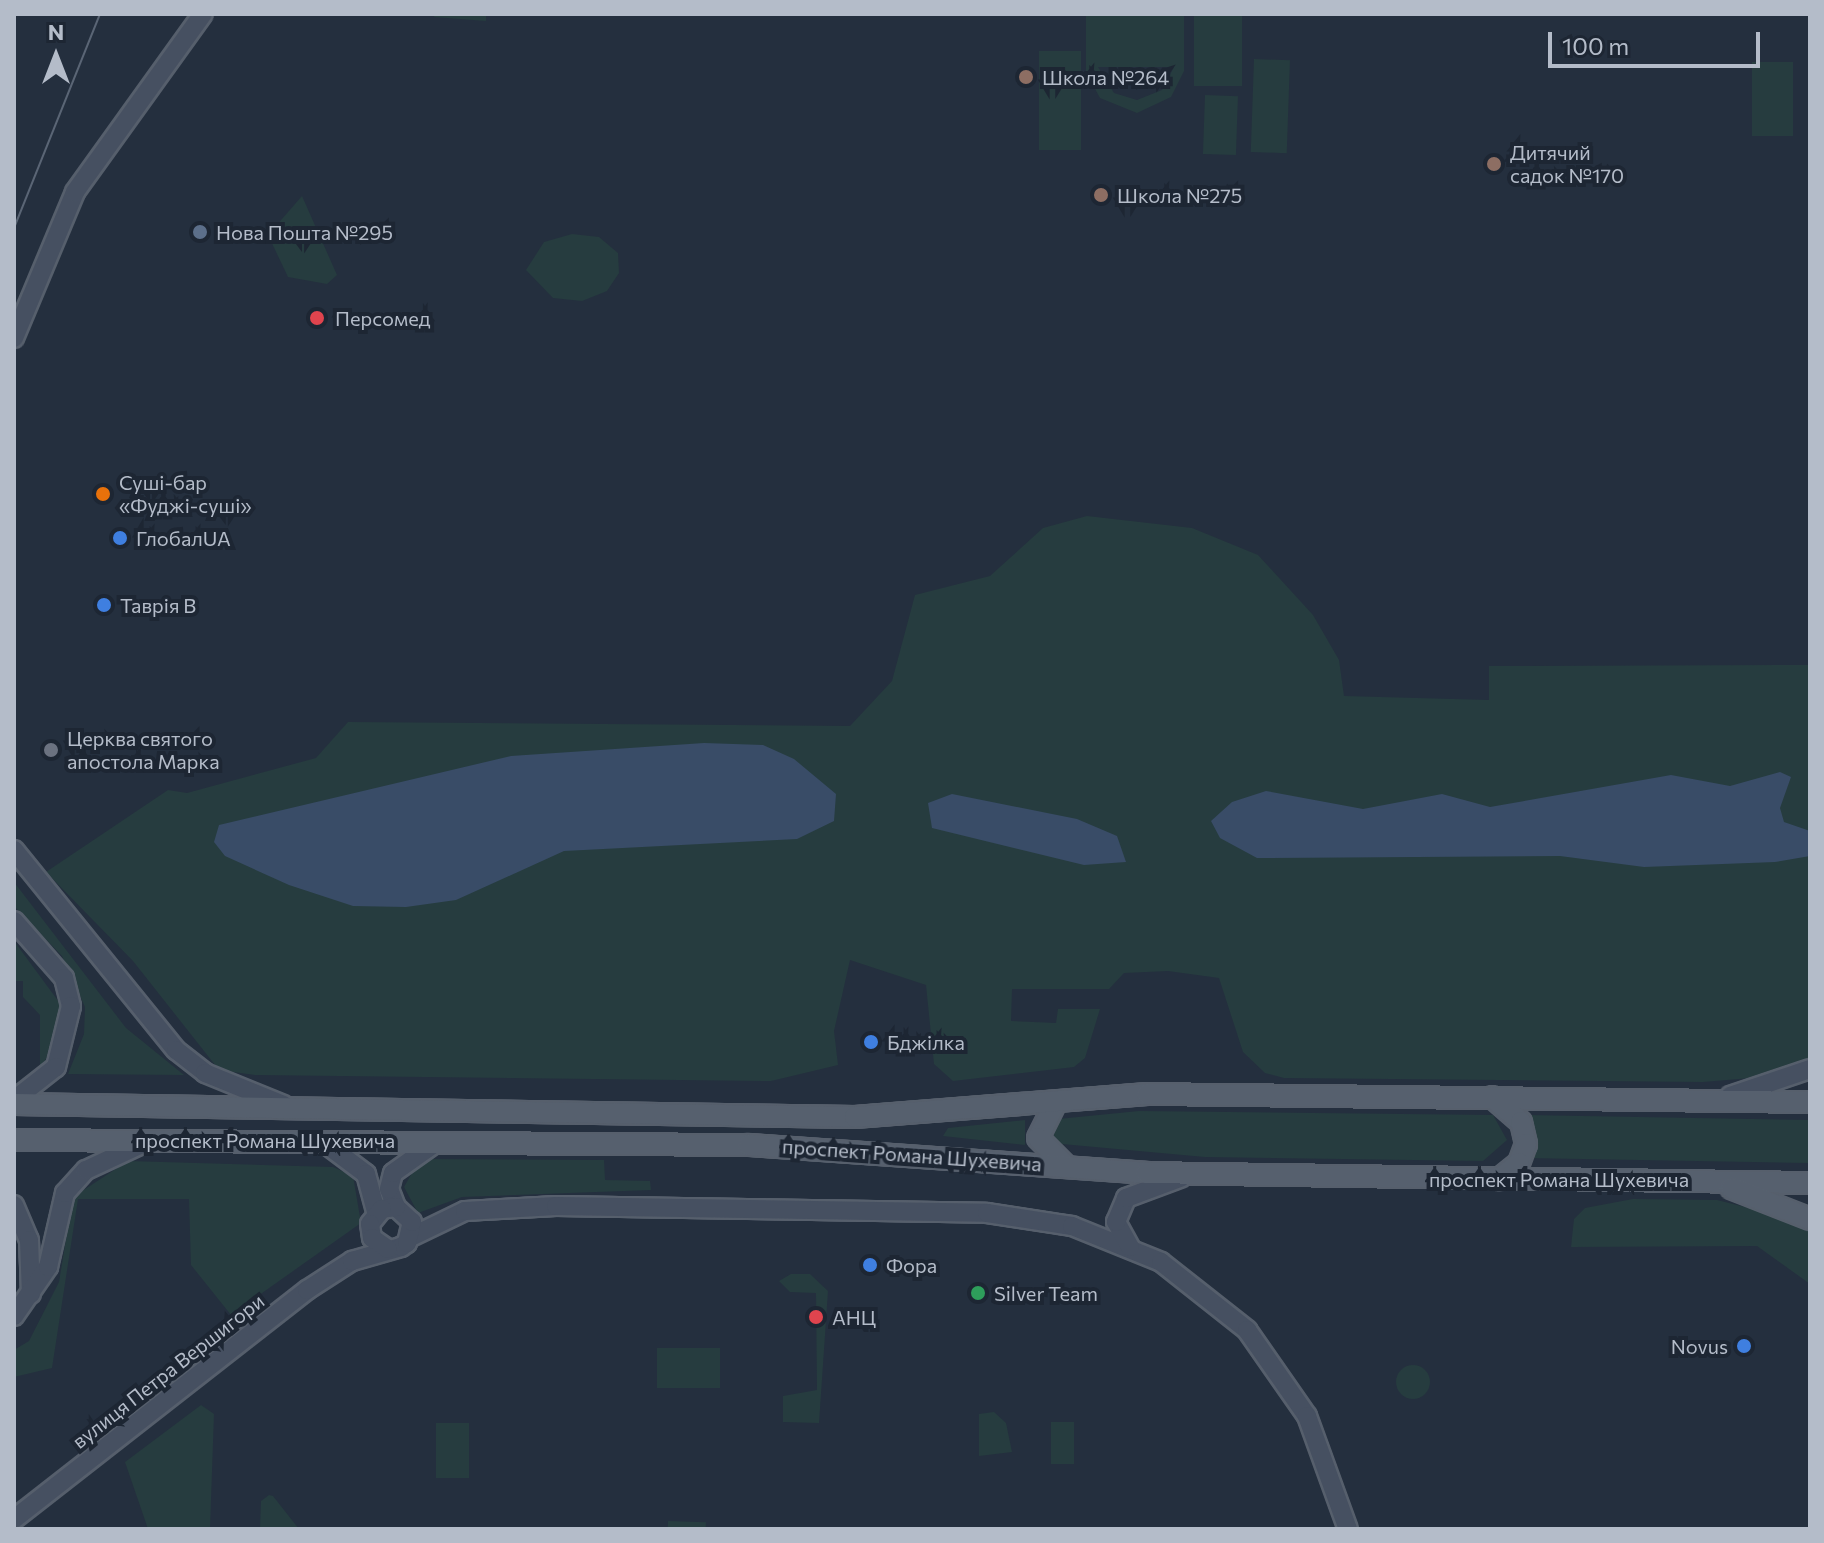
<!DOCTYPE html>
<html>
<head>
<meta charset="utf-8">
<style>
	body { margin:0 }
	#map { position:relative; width:1824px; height:1543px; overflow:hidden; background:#242f3e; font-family:Commissioner,sans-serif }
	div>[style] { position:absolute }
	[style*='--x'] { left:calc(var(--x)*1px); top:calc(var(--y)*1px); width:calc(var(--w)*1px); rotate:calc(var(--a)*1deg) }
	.green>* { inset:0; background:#263c3f; transform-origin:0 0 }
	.round { border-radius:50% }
	.water>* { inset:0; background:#394c67 }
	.roads { filter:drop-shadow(2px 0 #565f6c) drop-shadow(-2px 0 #565f6c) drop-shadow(0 2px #565f6c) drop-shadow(0 -2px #565f6c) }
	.secondary>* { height:18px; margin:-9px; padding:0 9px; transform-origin:9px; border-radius:9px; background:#465061 }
	.primary>* { height:20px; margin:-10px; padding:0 10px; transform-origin:10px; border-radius:10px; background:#56606e }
	.tram>* { height:2px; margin:-1px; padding:0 1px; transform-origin:1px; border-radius:1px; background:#5a6575 }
	.dots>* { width:22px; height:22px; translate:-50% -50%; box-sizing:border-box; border:4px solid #1d2633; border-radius:50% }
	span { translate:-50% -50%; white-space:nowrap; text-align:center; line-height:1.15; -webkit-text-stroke:8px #1d2633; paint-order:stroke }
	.poi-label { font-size:20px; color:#b4bcc9 }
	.left { translate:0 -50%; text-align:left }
	.right { translate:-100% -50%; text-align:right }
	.street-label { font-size:20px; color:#b4bcc9 }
	.frame { position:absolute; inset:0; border:16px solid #b4bcc9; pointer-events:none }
	.north { position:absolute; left:16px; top:16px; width:80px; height:80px; -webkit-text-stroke:6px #1d2633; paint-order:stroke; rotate:0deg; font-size:22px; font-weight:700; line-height:32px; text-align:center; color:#b4bcc9 }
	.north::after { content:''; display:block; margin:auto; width:28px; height:36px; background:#b4bcc9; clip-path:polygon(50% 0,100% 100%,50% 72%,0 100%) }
	.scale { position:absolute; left:1548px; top:32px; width:212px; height:36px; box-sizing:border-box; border:4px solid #b4bcc9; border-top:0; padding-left:10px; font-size:24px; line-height:28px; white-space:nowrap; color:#b4bcc9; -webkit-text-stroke:6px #1d2633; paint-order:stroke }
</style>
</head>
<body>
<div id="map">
	<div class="green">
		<div style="clip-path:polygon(435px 14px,486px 14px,486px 21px,434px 17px)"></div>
		<div style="clip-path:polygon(evenodd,1086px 14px,1184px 14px,1184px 71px,1171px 97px,1137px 113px,1100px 98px,1086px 72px,1086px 14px,1098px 67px,1174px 67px,1162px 90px,1137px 100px,1114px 93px,1098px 67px)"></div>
		<div style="left:1194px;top:14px;width:48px;height:72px"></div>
		<div style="left:1039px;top:51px;width:42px;height:99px"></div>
		<div style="left:1254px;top:59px;width:36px;height:93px;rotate:2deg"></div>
		<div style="left:1752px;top:62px;width:41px;height:74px"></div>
		<div style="left:1205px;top:95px;width:33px;height:59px;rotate:2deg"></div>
		<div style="clip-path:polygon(302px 196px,337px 275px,327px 284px,288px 277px,268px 235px)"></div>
		<div style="clip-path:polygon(572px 234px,599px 237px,618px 253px,619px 273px,607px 291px,582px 301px,553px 298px,526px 270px,544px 242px)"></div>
		<div style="clip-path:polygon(1087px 516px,1192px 528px,1258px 555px,1313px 615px,1339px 660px,1344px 696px,1489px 700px,1489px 666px,1810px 665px,1810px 1059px,1751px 1078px,1703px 1082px,1284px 1078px,1265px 1073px,1243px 1052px,1219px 978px,1168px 971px,1124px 973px,1109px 989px,1012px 989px,1011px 1021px,1056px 1023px,1058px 1009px,1100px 1009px,1085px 1058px,1074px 1067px,953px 1081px,934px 1064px,926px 985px,850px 960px,834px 1031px,838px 1065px,771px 1081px,255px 1075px,219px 1070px,133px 961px,46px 872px,168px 790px,187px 793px,316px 758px,348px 722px,850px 726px,892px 681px,915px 595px,990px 576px,1043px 528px)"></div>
		<div style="clip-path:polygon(14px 882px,126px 1028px,184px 1075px,68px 1074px,84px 1034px,85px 1007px,62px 956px,14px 906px)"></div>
		<div style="clip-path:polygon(14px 941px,59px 1002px,59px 1034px,40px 1070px,40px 1015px,23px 997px,23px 981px,14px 981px)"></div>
		<div style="clip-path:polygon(1139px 1111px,1493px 1115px,1507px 1140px,1483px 1161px,1205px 1157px,1051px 1143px,1048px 1129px,1058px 1119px)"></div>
		<div style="left:1526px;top:1115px;width:284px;height:43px;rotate:1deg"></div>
		<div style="clip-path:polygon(1025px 1120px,1025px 1145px,943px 1136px,948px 1128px)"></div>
		<div style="clip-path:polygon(420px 1159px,604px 1160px,605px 1180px,650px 1181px,651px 1190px,462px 1197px,418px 1213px,404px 1187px)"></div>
		<div style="clip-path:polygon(128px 1161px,333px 1167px,353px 1176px,361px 1223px,231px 1315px,191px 1265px,189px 1199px,78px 1199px,52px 1368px,14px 1377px,14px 1350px,29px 1341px,59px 1282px,73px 1197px)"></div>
		<div style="clip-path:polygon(1633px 1199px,1717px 1200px,1793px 1219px,1810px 1232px,1810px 1284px,1757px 1246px,1571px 1247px,1574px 1219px,1585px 1208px)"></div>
		<div style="clip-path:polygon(791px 1274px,810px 1274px,828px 1291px,819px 1423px,783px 1422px,783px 1396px,817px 1390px,816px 1293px,790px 1292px,779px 1281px)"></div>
		<div style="left:657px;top:1348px;width:63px;height:40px"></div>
		<div class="round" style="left:1396px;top:1365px;width:34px;height:34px"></div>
		<div style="clip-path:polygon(201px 1405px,214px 1414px,210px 1529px,148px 1529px,125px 1462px)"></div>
		<div style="clip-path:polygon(994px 1412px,1006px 1423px,1012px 1452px,979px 1456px,979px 1414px)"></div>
		<div style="left:1051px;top:1422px;width:23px;height:42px"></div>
		<div style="left:436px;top:1423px;width:33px;height:55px"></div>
		<div style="clip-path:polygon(269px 1495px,273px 1496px,299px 1529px,260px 1529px,261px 1501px)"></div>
		<div style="left:668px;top:1521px;width:38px;height:8px;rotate:2deg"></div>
	</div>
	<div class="water">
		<div style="clip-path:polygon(704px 743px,763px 745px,794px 759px,836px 794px,834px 821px,797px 839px,564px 851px,456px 900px,406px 907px,353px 906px,289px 885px,225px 856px,214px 842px,219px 825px,511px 756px)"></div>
		<div style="clip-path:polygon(1780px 772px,1791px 777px,1780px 808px,1784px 822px,1810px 831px,1810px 856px,1775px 862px,1644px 867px,1560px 856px,1257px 858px,1220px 838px,1211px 821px,1232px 802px,1266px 791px,1363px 809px,1442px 794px,1490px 807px,1671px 775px,1730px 786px)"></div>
		<div style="clip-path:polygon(952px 794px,1077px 819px,1117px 836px,1126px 862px,1084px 865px,932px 828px,928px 803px)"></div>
	</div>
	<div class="roads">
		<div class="secondary">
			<div style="--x:14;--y:338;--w:158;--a:-67.3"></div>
			<div style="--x:75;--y:192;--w:219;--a:-54.3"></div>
			<div style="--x:14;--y:850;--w:257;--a:51"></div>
			<div style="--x:176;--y:1050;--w:37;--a:38"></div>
			<div style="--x:205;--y:1073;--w:85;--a:22.1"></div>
			<div style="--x:14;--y:921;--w:76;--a:48.7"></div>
			<div style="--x:64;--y:978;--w:29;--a:76"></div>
			<div style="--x:71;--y:1006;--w:63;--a:103.8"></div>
			<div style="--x:56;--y:1067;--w:53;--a:141.8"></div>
			<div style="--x:1730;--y:1096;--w:84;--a:-18.6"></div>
			<div style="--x:322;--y:1141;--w:55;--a:36.9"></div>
			<div style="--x:366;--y:1174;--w:39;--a:75"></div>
			<div style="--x:14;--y:1205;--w:38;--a:67"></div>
			<div style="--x:29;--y:1240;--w:54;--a:87.9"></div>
			<div style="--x:396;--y:1207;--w:19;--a:-111"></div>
			<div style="--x:389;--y:1189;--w:16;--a:-76"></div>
			<div style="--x:393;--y:1173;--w:52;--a:-35.5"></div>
			<div style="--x:411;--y:1237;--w:60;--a:-25.7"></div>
			<div style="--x:465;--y:1211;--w:91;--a:-3.1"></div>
			<div style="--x:556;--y:1206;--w:431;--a:0.9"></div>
			<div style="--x:987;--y:1213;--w:86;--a:8.7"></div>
			<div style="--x:1072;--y:1226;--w:96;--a:22"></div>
			<div style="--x:1161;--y:1262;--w:110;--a:38.3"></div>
			<div style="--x:1247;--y:1330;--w:105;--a:55.1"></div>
			<div style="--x:1307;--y:1416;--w:120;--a:70.1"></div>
			<div style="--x:1130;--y:1247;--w:29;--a:-119"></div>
			<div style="--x:1116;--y:1222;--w:26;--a:-67"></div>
			<div style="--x:1126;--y:1198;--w:58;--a:-20.3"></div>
			<div style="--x:14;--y:1316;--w:60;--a:-55.2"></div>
			<div style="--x:48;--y:1267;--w:76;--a:-77.1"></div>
			<div style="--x:65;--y:1193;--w:31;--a:-48"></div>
			<div style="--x:86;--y:1170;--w:66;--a:-25"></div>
			<div style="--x:14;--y:1519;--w:372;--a:-38"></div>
			<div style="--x:307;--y:1290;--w:54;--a:-32.8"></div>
			<div style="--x:352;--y:1261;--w:51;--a:-15.9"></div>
			<div style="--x:401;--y:1247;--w:7;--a:-34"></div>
			<div style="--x:407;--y:1243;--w:22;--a:-77"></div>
			<div style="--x:412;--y:1222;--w:22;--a:-137"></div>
			<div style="--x:396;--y:1207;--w:14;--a:172"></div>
			<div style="--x:382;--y:1209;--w:19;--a:129"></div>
			<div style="--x:370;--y:1224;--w:14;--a:82"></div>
			<div style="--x:372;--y:1238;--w:19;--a:35"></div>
		</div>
		<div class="primary">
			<div style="--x:1492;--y:1097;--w:38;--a:41"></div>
			<div style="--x:1521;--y:1122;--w:23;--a:77"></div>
			<div style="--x:1526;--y:1144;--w:20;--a:110"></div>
			<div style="--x:1519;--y:1163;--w:26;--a:141"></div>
			<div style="--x:1056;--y:1102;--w:40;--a:116.6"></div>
			<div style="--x:1038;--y:1138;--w:37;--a:45"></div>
			<div style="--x:14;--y:1104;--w:841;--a:0.89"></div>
			<div style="--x:855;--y:1117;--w:293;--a:-4.5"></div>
			<div style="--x:1147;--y:1094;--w:663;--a:0.69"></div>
			<div style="--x:14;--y:1140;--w:735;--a:0.39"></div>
			<div style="--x:749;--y:1145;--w:398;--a:4"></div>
			<div style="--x:1146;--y:1173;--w:664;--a:0.86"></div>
			<div style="--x:1731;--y:1188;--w:85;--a:21.4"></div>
		</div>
	</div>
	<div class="tram">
		<div style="--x:14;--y:228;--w:231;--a:-68.1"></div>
	</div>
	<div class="dots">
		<div style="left:1026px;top:77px;background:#8d6e63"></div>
		<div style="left:1494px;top:164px;background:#8d6e63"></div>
		<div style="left:1101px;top:195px;background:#8d6e63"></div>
		<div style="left:200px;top:232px;background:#5c6f8a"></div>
		<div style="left:317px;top:318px;background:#e0444e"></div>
		<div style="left:103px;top:494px;background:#e8710a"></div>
		<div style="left:120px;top:538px;background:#3f7fe0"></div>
		<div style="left:104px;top:605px;background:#3f7fe0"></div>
		<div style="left:51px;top:750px;background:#6b7280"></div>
		<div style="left:871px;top:1042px;background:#3f7fe0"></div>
		<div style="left:870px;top:1265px;background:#3f7fe0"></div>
		<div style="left:978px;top:1293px;background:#2e9e5b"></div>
		<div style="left:816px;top:1317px;background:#e0444e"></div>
		<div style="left:1744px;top:1346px;background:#3f7fe0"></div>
	</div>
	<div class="poi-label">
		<span class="left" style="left:1042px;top:77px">Школа №264</span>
		<span class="left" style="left:1510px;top:164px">Дитячий<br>садок №170</span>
		<span class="left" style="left:1117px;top:195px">Школа №275</span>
		<span class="left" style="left:216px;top:232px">Нова Пошта №295</span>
		<span class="left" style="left:335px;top:318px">Персомед</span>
		<span class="left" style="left:119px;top:494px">Суші-бар<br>«Фуджі-суші»</span>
		<span class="left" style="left:136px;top:538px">ГлобалUA</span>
		<span class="left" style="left:120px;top:605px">Таврія В</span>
		<span class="left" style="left:67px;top:750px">Церква святого<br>апостола Марка</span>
		<span class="left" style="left:887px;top:1042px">Бджілка</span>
		<span class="left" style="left:886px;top:1265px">Фора</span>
		<span class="left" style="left:994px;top:1293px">Silver Team</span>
		<span class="left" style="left:832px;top:1317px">АНЦ</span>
		<span class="right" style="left:1728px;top:1346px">Novus</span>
	</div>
	<div class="street-label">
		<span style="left:265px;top:1140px">проспект Романа Шухевича</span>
		<span style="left:912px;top:1155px;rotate:4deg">проспект Романа Шухевича</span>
		<span style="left:1559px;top:1179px">проспект Романа Шухевича</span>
		<span style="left:168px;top:1371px;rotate:-38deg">вулиця Петра Вершигори</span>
	</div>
	<div class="frame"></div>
	<div class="north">N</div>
	<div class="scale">100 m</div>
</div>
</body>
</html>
